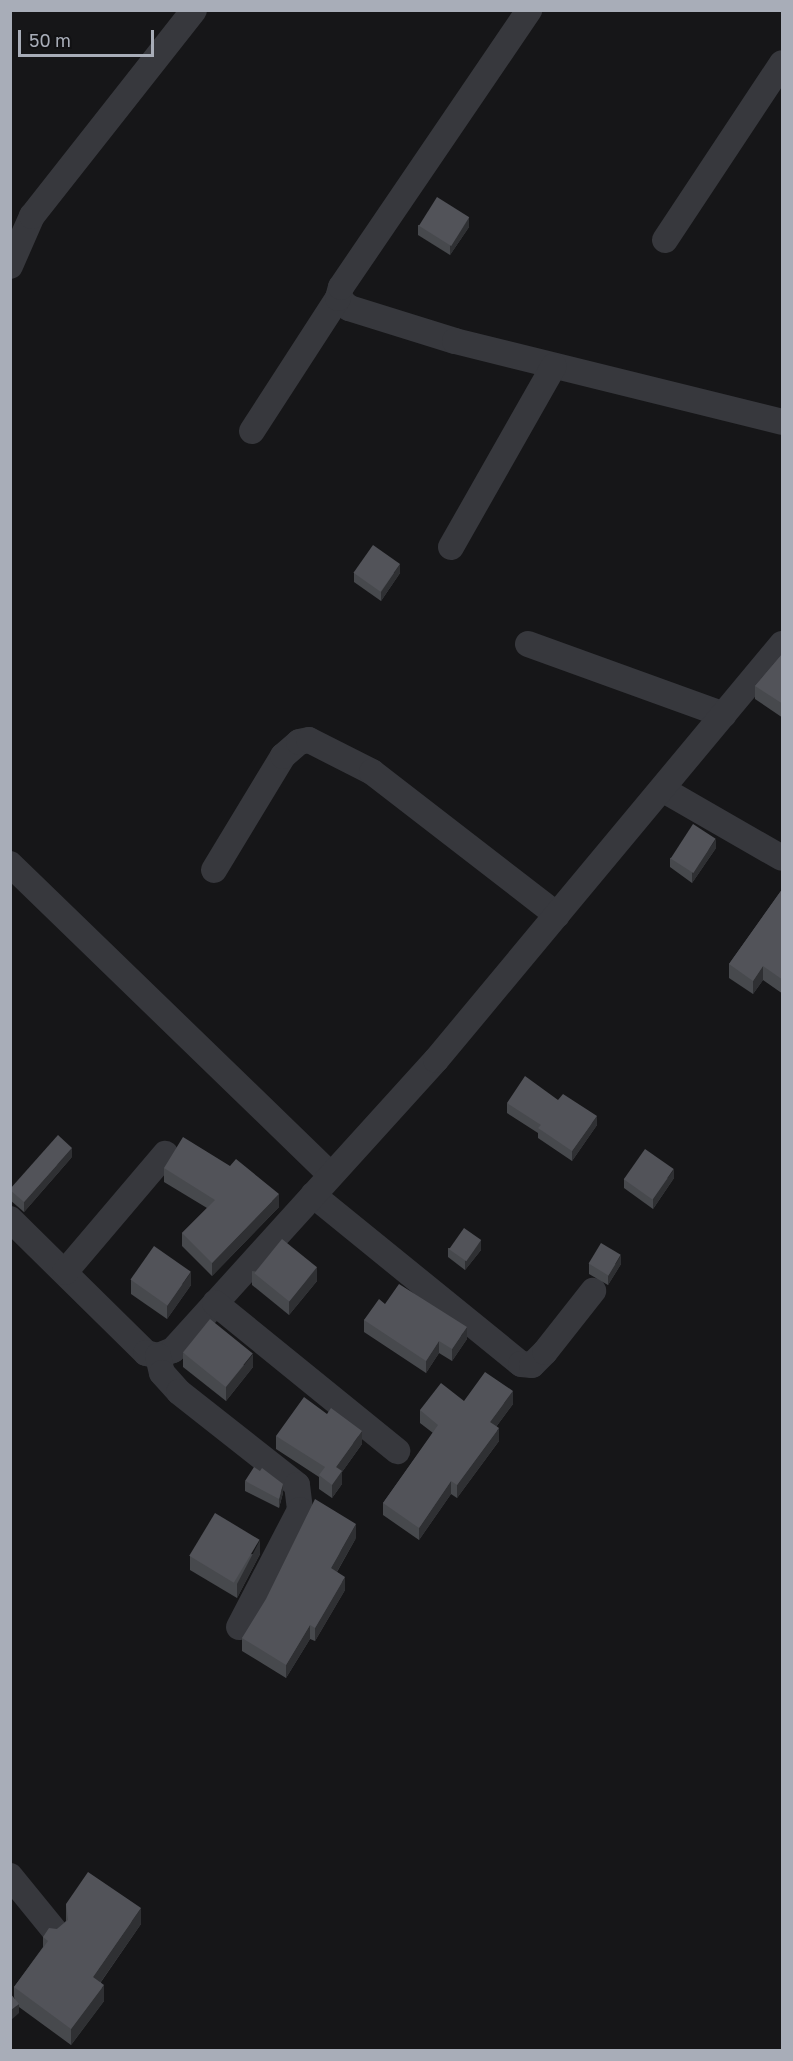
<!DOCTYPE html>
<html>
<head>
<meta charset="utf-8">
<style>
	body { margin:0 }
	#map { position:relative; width:793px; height:2061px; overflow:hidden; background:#161618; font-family:"Golos Text",sans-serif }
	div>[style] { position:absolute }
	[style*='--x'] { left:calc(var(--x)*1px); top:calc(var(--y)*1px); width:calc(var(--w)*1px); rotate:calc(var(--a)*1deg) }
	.minor>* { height:26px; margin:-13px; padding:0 13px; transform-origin:13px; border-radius:13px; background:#37383d }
	.wall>* { inset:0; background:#47494d }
	.shaded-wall>* { inset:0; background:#2f3033 }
	.building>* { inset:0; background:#525359; transform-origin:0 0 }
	span { translate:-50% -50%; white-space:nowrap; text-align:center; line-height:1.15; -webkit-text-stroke:4.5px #111113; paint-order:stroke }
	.frame { position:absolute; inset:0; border:12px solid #a8adb8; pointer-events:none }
	.scale { position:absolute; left:18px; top:30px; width:136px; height:27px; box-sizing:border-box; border:3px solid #a8adb8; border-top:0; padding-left:8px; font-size:18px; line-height:21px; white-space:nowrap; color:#a8adb8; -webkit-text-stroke:4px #111113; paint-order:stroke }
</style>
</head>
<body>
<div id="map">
	<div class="minor">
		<div style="--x:665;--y:240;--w:212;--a:-56.5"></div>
		<div style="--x:10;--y:266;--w:55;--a:-66.3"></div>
		<div style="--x:32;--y:216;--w:262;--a:-51.8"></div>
		<div style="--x:338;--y:298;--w:15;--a:42"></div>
		<div style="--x:349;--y:308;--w:111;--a:17.3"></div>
		<div style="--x:455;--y:341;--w:337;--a:13.9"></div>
		<div style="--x:252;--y:431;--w:158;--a:-57.1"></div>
		<div style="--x:338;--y:298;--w:11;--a:-75"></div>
		<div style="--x:341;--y:287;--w:335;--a:-55.8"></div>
		<div style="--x:451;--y:547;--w:208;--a:-60.4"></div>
		<div style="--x:528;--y:644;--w:208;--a:19.9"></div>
		<div style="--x:662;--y:789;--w:138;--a:29.9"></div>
		<div style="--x:10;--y:864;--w:447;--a:44.1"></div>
		<div style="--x:214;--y:870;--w:133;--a:-58.8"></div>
		<div style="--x:283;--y:756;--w:21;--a:-41"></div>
		<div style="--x:299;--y:742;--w:10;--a:-11"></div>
		<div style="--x:309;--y:740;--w:71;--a:26.9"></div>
		<div style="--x:372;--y:772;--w:234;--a:37.7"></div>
		<div style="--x:313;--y:1195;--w:268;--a:39.1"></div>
		<div style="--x:521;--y:1364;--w:11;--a:5"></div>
		<div style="--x:532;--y:1365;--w:18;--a:-45"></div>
		<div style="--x:545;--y:1352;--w:78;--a:-51.8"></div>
		<div style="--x:10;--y:1219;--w:191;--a:44.6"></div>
		<div style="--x:146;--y:1353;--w:12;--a:14"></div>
		<div style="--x:158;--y:1356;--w:16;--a:-22"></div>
		<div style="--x:173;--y:1350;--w:391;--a:-47.8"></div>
		<div style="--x:436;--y:1060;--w:541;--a:-50.25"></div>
		<div style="--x:65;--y:1272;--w:155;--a:-49.7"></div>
		<div style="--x:215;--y:1303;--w:235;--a:39.1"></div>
		<div style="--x:158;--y:1356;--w:17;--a:77"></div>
		<div style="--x:162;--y:1373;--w:25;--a:48"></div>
		<div style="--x:179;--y:1392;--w:150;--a:38.2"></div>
		<div style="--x:297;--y:1485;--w:25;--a:83"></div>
		<div style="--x:300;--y:1510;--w:132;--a:117.5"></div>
		<div style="--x:10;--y:1876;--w:70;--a:50.8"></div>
	</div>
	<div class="wall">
		<div style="clip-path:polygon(418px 225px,469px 227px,450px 255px,418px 235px)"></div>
		<div style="clip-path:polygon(354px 573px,400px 573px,381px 601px,354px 582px)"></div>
		<div style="clip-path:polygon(783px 653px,783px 718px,755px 699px,755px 686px)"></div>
		<div style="clip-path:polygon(716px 848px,692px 883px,670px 867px,670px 858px)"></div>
		<div style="clip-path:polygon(783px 888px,783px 994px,763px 980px,753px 994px,729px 978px,729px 964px)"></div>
		<div style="clip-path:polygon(507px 1103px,597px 1125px,572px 1161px,538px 1138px,538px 1133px,507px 1113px)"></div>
		<div style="clip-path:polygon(72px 1157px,24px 1212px,10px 1200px,10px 1189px)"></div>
		<div style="clip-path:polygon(230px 1166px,279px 1207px,212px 1276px,182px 1246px,182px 1233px,207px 1208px,164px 1182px,164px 1168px)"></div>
		<div style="clip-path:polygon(674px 1178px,653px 1209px,624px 1188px,624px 1179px)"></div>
		<div style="clip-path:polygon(448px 1248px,481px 1250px,465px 1270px,448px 1257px)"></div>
		<div style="clip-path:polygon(589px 1264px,621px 1264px,608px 1285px,589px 1274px)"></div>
		<div style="clip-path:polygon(252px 1271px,317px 1281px,289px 1315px,252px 1285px)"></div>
		<div style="clip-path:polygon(131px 1280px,191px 1285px,167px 1319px,131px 1294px)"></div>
		<div style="clip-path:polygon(385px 1304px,467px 1339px,452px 1361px,439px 1353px,426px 1373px,364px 1332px,364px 1320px)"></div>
		<div style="clip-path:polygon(183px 1353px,253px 1367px,226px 1401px,183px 1367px)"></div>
		<div style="clip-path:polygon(464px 1401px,513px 1404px,496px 1427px,499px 1441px,457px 1498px,451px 1494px,419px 1540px,383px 1515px,383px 1503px,433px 1433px,420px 1423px,420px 1410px)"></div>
		<div style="clip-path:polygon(276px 1436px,362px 1444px,342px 1472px,342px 1484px,332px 1498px,319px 1489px,319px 1477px,276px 1449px)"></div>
		<div style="clip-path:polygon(245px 1481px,283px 1493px,279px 1508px,245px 1491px)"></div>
		<div style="clip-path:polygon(356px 1538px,337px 1572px,345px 1590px,315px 1641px,310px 1639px,286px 1678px,242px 1651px,242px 1638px)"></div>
		<div style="clip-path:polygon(260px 1554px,237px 1598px,190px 1570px,190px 1556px)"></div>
		<div style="clip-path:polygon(66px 1904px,141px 1924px,101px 1982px,104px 2001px,71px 2045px,19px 2007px,19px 2013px,14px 1997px,14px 1987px,43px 1947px,43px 1937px,57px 1929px,66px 1921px)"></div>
	</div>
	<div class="shaded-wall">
		<div style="clip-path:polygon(469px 217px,469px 227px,450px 255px,450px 246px)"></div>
		<div style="clip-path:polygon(400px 564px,400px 573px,381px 601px,381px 592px)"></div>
		<div style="clip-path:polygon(716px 839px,716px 848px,692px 883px,692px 873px)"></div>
		<div style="clip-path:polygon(763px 966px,763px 980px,753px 994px,753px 981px)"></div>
		<div style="clip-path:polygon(597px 1116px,597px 1125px,572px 1161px,572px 1151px)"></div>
		<div style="clip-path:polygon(72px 1148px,72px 1157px,24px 1212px,24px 1202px)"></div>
		<div style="clip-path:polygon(674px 1169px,674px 1178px,653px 1209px,653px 1199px)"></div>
		<div style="clip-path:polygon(279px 1194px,279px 1207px,212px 1276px,212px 1263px)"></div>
		<div style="clip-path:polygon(481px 1240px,481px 1250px,465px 1270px,465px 1261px)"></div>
		<div style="clip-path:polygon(621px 1255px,621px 1264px,608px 1285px,608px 1276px)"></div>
		<div style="clip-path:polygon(317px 1267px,317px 1281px,289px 1315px,289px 1301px)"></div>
		<div style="clip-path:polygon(191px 1272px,191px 1285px,167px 1319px,167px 1306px)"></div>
		<div style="clip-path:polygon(467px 1327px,467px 1339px,452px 1361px,452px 1349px)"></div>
		<div style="clip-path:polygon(439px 1341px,439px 1353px,426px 1373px,426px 1361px)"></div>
		<div style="clip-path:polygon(253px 1354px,253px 1367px,226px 1401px,226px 1387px)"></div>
		<div style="clip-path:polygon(513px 1391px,513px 1404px,490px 1435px,490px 1422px)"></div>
		<div style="clip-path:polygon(499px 1428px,499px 1441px,457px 1498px,457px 1485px)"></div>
		<div style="clip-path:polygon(362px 1431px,362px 1444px,342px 1472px,342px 1484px,332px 1498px,332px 1485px,336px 1467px)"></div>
		<div style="clip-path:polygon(451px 1481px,451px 1494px,419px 1540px,419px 1528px)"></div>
		<div style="clip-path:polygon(283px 1484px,283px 1493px,279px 1508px,279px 1499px)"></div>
		<div style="clip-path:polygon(356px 1524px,356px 1538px,331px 1582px,331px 1568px)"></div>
		<div style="clip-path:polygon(260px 1540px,260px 1554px,237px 1598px,237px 1584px)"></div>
		<div style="clip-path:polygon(345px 1577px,345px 1590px,315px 1641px,315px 1628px)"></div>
		<div style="clip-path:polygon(310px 1625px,310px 1639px,286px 1678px,286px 1665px)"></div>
		<div style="clip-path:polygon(141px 1908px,141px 1924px,93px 1993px,93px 1977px)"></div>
		<div style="clip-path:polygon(104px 1985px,104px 2001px,71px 2045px,71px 2029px)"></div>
		<div style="clip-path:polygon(19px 2004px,19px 2013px,10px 2021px,10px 2011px)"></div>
	</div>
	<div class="building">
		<div style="left:437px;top:197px;width:38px;height:34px;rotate:32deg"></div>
		<div style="left:373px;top:545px;width:33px;height:34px;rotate:35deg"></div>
		<div style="clip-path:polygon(783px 653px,783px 704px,755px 686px)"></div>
		<div style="left:693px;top:824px;width:27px;height:41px;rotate:33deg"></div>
		<div style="clip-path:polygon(783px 888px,783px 980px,763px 966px,753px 981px,729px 964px)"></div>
		<div style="clip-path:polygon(525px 1076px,558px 1100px,563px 1094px,597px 1116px,572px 1151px,538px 1128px,541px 1125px,507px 1103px)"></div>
		<div style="clip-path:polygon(58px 1135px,72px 1148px,24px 1202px,10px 1190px,10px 1189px)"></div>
		<div style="clip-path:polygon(183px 1137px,230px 1166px,236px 1159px,279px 1194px,212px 1263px,182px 1233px,215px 1200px,164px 1168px)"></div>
		<div style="left:645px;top:1149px;width:35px;height:37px;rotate:35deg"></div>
		<div style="left:464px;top:1228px;width:21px;height:26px;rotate:35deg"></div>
		<div style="left:282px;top:1239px;width:45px;height:44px;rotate:39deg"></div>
		<div style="left:601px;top:1243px;width:23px;height:24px;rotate:31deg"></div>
		<div style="left:154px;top:1246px;width:45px;height:41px;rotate:35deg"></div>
		<div style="clip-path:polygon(399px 1284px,467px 1327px,452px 1349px,439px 1341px,426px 1361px,364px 1320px,379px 1299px,385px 1304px)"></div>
		<div style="left:210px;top:1319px;width:55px;height:43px;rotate:39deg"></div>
		<div style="clip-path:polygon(485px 1372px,513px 1391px,490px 1422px,499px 1428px,457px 1485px,451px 1481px,419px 1528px,383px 1503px,438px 1425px,420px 1410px,441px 1383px,464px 1401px)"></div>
		<div style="clip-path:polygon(304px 1397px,327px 1414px,331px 1408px,362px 1431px,336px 1467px,342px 1471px,332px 1485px,319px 1475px,325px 1467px,276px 1436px)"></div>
		<div style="clip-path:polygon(254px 1467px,260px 1471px,262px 1468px,283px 1484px,279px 1499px,245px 1481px)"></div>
		<div style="clip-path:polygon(315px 1499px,356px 1524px,331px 1568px,345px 1577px,315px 1628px,310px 1625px,286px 1665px,242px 1638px,266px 1599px)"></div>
		<div style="left:215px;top:1513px;width:52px;height:50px;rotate:31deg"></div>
		<div style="clip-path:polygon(88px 1872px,141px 1908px,93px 1977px,104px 1985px,71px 2029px,14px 1987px,48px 1941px,43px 1937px,49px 1928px,57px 1929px,68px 1920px,66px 1904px)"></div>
		<div style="clip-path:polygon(10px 1993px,19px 2004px,10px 2011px)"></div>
	</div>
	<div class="frame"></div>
	<div class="scale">50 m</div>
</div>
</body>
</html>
